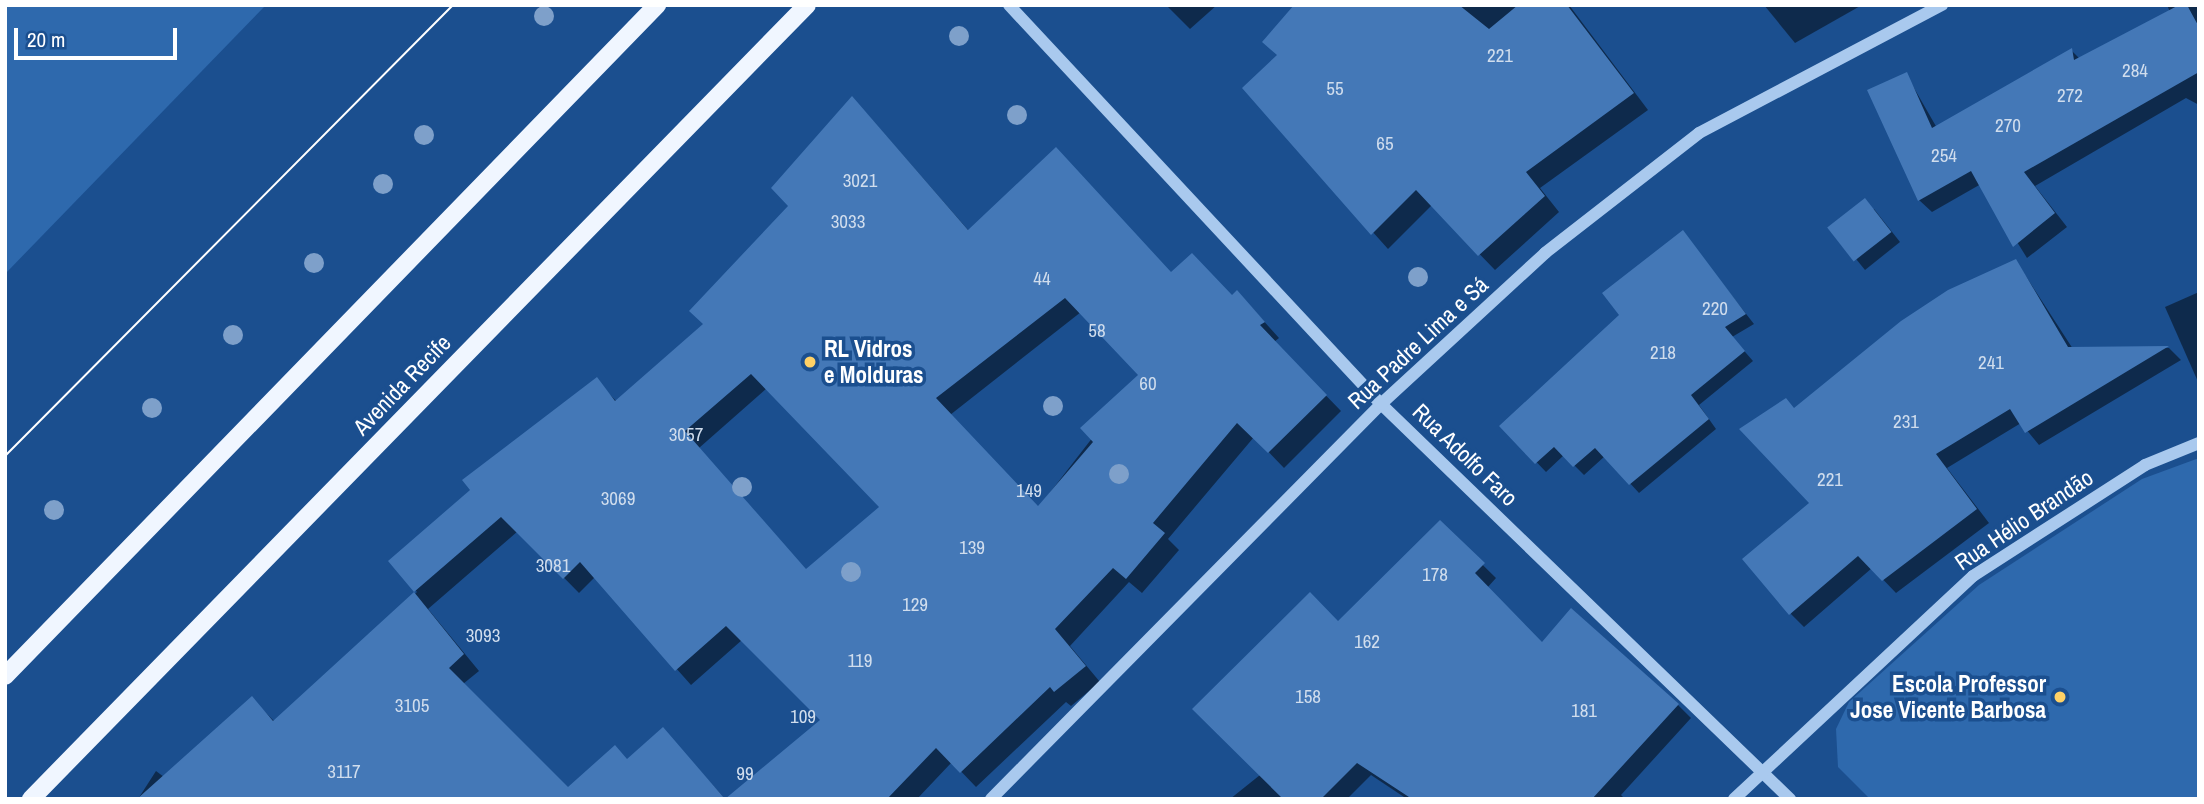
<!DOCTYPE html>
<html>
<head>
<meta charset="utf-8">
<style>
	body { margin:0 }
	#map { position:relative; width:2204px; height:804px; overflow:hidden; background:#1b4f8f; font-family:"Archivo Narrow",sans-serif }
	div>[style] { position:absolute }
	[style*='--x'] { left:calc(var(--x)*1px); top:calc(var(--y)*1px); width:calc(var(--w)*1px); rotate:calc(var(--a)*1deg) }
	.green>* { inset:0; background:#2e69ad }
	.shadow>* { inset:0; background:#0007 }
	.building>* { inset:0; background:#4478b7; transform-origin:0 0 }
	.minor>* { height:12px; margin:-6px; padding:0 6px; transform-origin:6px; border-radius:6px; background:#a9c9ee }
	.major>* { height:18px; margin:-9px; padding:0 9px; transform-origin:9px; border-radius:9px; background:#f0f6ff }
	.tram>* { height:2px; margin:-1px; padding:0 1px; transform-origin:1px; border-radius:1px; background:#fff }
	.trees>* { width:20px; height:20px; margin:-10px; border-radius:50%; background:#7ea0ca }
	.dots>* { width:19px; height:19px; translate:-50% -50%; box-sizing:border-box; border:4px solid #1b4f8f; border-radius:50% }
	span { translate:-50% -50%; white-space:nowrap; text-align:center; line-height:1.15; -webkit-text-stroke:7px #1b4f8f; paint-order:stroke }
	.number-label { font-size:19px; color:#d0dded }
	.number-label span { -webkit-text-stroke-width:0 }
	.street-label { font-size:23px; color:#fff }
	.poi-label { font-size:23px; color:#fff; font-weight:700 }
	.left { translate:0 -50%; text-align:left }
	.right { translate:-100% -50%; text-align:right }
	.frame { position:absolute; inset:0; border:7px solid #fff; pointer-events:none }
	.scale { position:absolute; left:14px; top:28px; width:163px; height:32px; box-sizing:border-box; border:4px solid #fff; border-top:0; padding-left:9px; font-size:21px; line-height:24px; white-space:nowrap; color:#fff; -webkit-text-stroke:5px #1b4f8f; paint-order:stroke }
</style>
</head>
<body>
<div id="map">
	<div class="green">
		<div style="clip-path:polygon(5px 5px,266px 5px,5px 274px)"></div>
		<div style="clip-path:polygon(2199px 458px,2199px 799px,1870px 799px,1838px 767px,1836px 729px,1849px 702px,1979px 585px,2142px 479px)"></div>
	</div>
	<div class="shadow">
		<div style="clip-path:polygon(1166px 5px,1217px 5px,1190px 29px)"></div>
		<div style="clip-path:polygon(1297px 5px,1569px 5px,1648px 110px,1540px 188px,1559px 212px,1495px 270px,1432px 205px,1388px 249px,1244px 88px,1279px 56px)"></div>
		<div style="clip-path:polygon(1764px 5px,1862px 5px,1795px 43px)"></div>
		<div style="clip-path:polygon(2167px 5px,2199px 5px,2199px 105px,2186px 98px,2035px 186px,2067px 227px,2027px 258px,1981px 184px,1932px 212px,1919px 200px,1906px 74px,1937px 128px,2071px 50px,2080px 59px,2170px 12px)"></div>
		<div style="clip-path:polygon(evenodd,867px 114px,969px 231px,1172px 274px,1232px 297px,1252px 308px,1279px 338px,1274px 342px,1341px 411px,1284px 468px,1254px 437px,1168px 539px,1179px 550px,1142px 593px,1129px 582px,1070px 646px,1100px 682px,1071px 706px,1066px 702px,976px 787px,952px 762px,917px 799px,728px 799px,822px 720px,742px 640px,691px 685px,595px 577px,579px 593px,518px 531px,428px 609px,479px 671px,463px 684px,568px 790px,628px 761px,663px 729px,725px 799px,138px 799px,156px 771px,164px 777px,252px 699px,275px 722px,417px 592px,390px 561px,596px 380px,617px 402px,705px 324px,867px 114px,1081px 312px,1141px 375px,1038px 508px,950px 415px,1081px 312px,867px 114px,767px 388px,882px 507px,807px 571px,699px 448px,767px 388px)"></div>
		<div style="clip-path:polygon(1874px 209px,1900px 242px,1865px 270px,1831px 228px)"></div>
		<div style="clip-path:polygon(1682px 232px,1754px 324px,1732px 337px,1753px 361px,1699px 405px,1716px 429px,1639px 493px,1605px 456px,1584px 475px,1564px 455px,1546px 472px,1502px 426px,1621px 315px)"></div>
		<div style="clip-path:polygon(2016px 261px,2073px 349px,2169px 348px,2181px 360px,2039px 445px,2021px 423px,1947px 468px,1989px 523px,1896px 593px,1872px 568px,1804px 627px,1791px 614px,1811px 503px,1795px 410px)"></div>
		<div style="clip-path:polygon(2199px 292px,2199px 384px,2165px 307px)"></div>
		<div style="clip-path:polygon(1440px 523px,1496px 578px,1487px 588px,1542px 644px,1678px 705px,1691px 718px,1621px 795px,1625px 799px,1407px 799px,1371px 775px,1347px 799px,1230px 799px,1260px 775px,1338px 623px)"></div>
	</div>
	<div class="building">
		<div style="clip-path:polygon(1294px 5px,1459px 5px,1489px 29px,1518px 5px,1567px 5px,1634px 93px,1526px 172px,1545px 196px,1478px 256px,1416px 190px,1371px 235px,1242px 88px,1277px 55px,1262px 42px)"></div>
		<div style="clip-path:polygon(2179px 5px,2187px 5px,2199px 27px,2199px 72px,2024px 172px,2055px 213px,2013px 247px,1971px 171px,1918px 201px,1867px 90px,1907px 72px,1932px 128px,2072px 48px,2074px 60px)"></div>
		<div style="clip-path:polygon(evenodd,852px 96px,968px 230px,1056px 147px,1171px 272px,1192px 253px,1232px 295px,1237px 290px,1265px 322px,1260px 325px,1327px 395px,1268px 453px,1237px 423px,1153px 523px,1165px 533px,1126px 579px,1113px 568px,1055px 629px,1086px 666px,1054px 692px,1050px 687px,960px 773px,936px 748px,887px 799px,137px 799px,252px 696px,273px 721px,414px 592px,388px 561px,470px 490px,462px 480px,597px 377px,615px 401px,703px 324px,689px 311px,788px 206px,771px 188px,852px 96px,1065px 298px,1138px 375px,1080px 428px,1093px 442px,1038px 506px,936px 398px,1065px 298px,852px 96px,751px 374px,879px 507px,806px 569px,685px 431px,751px 374px,852px 96px,501px 517px,563px 579px,580px 562px,675px 671px,726px 626px,820px 720px,725px 799px,663px 727px,627px 759px,615px 745px,568px 787px,449px 668px,464px 654px,414px 592px,501px 517px)"></div>
		<div style="left:1865px;top:198px;width:43px;height:48px;rotate:52deg"></div>
		<div style="clip-path:polygon(1683px 230px,1746px 314px,1725px 327px,1745px 351px,1691px 395px,1709px 419px,1629px 485px,1595px 448px,1573px 467px,1554px 447px,1535px 464px,1499px 426px,1619px 315px,1602px 293px)"></div>
		<div style="clip-path:polygon(2016px 259px,2068px 347px,2169px 346px,2025px 433px,2010px 409px,1936px 454px,1977px 509px,1882px 581px,1858px 556px,1789px 615px,1742px 559px,1809px 503px,1739px 429px,1786px 398px,1794px 408px,1901px 321px,1948px 290px)"></div>
		<div style="clip-path:polygon(1440px 520px,1485px 563px,1475px 573px,1542px 642px,1571px 608px,1679px 704px,1592px 799px,1412px 799px,1357px 763px,1321px 799px,1283px 799px,1192px 709px,1310px 592px,1338px 621px)"></div>
	</div>
	<div class="minor">
		<div style="--x:1009;--y:5;--w:546;--a:47.01"></div>
		<div style="--x:1381;--y:404;--w:569;--a:44"></div>
		<div style="--x:991;--y:799;--w:555;--a:-45.36"></div>
		<div style="--x:1381;--y:404;--w:223;--a:-42.6"></div>
		<div style="--x:1545;--y:253;--w:195;--a:-37.9"></div>
		<div style="--x:1699;--y:133;--w:275;--a:-27.8"></div>
		<div style="--x:1734;--y:799;--w:327;--a:-43"></div>
		<div style="--x:1973;--y:576;--w:205;--a:-32.8"></div>
		<div style="--x:2145;--y:465;--w:58;--a:-22.2"></div>
	</div>
	<div class="major">
		<div style="--x:5;--y:676;--w:936;--a:-45.82"></div>
		<div style="--x:31;--y:799;--w:1110;--a:-45.66"></div>
	</div>
	<div class="tram">
		<div style="--x:5;--y:456;--w:636;--a:-45.19"></div>
	</div>
	<div class="trees">
		<div style="left:544px;top:16px"></div>
		<div style="left:959px;top:36px"></div>
		<div style="left:1017px;top:115px"></div>
		<div style="left:424px;top:135px"></div>
		<div style="left:383px;top:184px"></div>
		<div style="left:314px;top:263px"></div>
		<div style="left:1418px;top:277px"></div>
		<div style="left:233px;top:335px"></div>
		<div style="left:1053px;top:406px"></div>
		<div style="left:152px;top:408px"></div>
		<div style="left:1119px;top:474px"></div>
		<div style="left:742px;top:487px"></div>
		<div style="left:54px;top:510px"></div>
		<div style="left:851px;top:572px"></div>
	</div>
	<div class="dots">
		<div style="left:810px;top:362px;background:#ffd166"></div>
		<div style="left:2060px;top:697px;background:#ffd166"></div>
	</div>
	<div class="number-label">
		<span style="left:1500px;top:56px">221</span>
		<span style="left:2135px;top:71px">284</span>
		<span style="left:1335px;top:89px">55</span>
		<span style="left:2070px;top:96px">272</span>
		<span style="left:2008px;top:126px">270</span>
		<span style="left:1385px;top:144px">65</span>
		<span style="left:1944px;top:156px">254</span>
		<span style="left:860px;top:181px">3021</span>
		<span style="left:848px;top:222px">3033</span>
		<span style="left:1042px;top:279px">44</span>
		<span style="left:1715px;top:309px">220</span>
		<span style="left:1097px;top:331px">58</span>
		<span style="left:1663px;top:353px">218</span>
		<span style="left:1991px;top:363px">241</span>
		<span style="left:1148px;top:384px">60</span>
		<span style="left:1906px;top:422px">231</span>
		<span style="left:686px;top:435px">3057</span>
		<span style="left:1830px;top:480px">221</span>
		<span style="left:1029px;top:491px">149</span>
		<span style="left:618px;top:499px">3069</span>
		<span style="left:972px;top:548px">139</span>
		<span style="left:553px;top:566px">3081</span>
		<span style="left:1435px;top:575px">178</span>
		<span style="left:915px;top:605px">129</span>
		<span style="left:483px;top:636px">3093</span>
		<span style="left:1367px;top:642px">162</span>
		<span style="left:860px;top:661px">119</span>
		<span style="left:1308px;top:697px">158</span>
		<span style="left:412px;top:706px">3105</span>
		<span style="left:1584px;top:711px">181</span>
		<span style="left:803px;top:717px">109</span>
		<span style="left:344px;top:772px">3117</span>
		<span style="left:745px;top:774px">99</span>
	</div>
	<div class="street-label">
		<span style="left:1418px;top:343px;rotate:-43deg">Rua Padre Lima e Sá</span>
		<span style="left:402px;top:385px;rotate:-46deg">Avenida Recife</span>
		<span style="left:1465px;top:455px;rotate:44deg">Rua Adolfo Faro</span>
		<span style="left:2024px;top:520px;rotate:-34deg">Rua Hélio Brandão</span>
	</div>
	<div class="poi-label">
		<span class="left" style="left:824px;top:362px">RL Vidros<br>e Molduras</span>
		<span class="right" style="left:2046px;top:697px">Escola Professor<br>Jose Vicente Barbosa</span>
	</div>
	<div class="frame"></div>
	<div class="scale">20 m</div>
</div>
</body>
</html>
